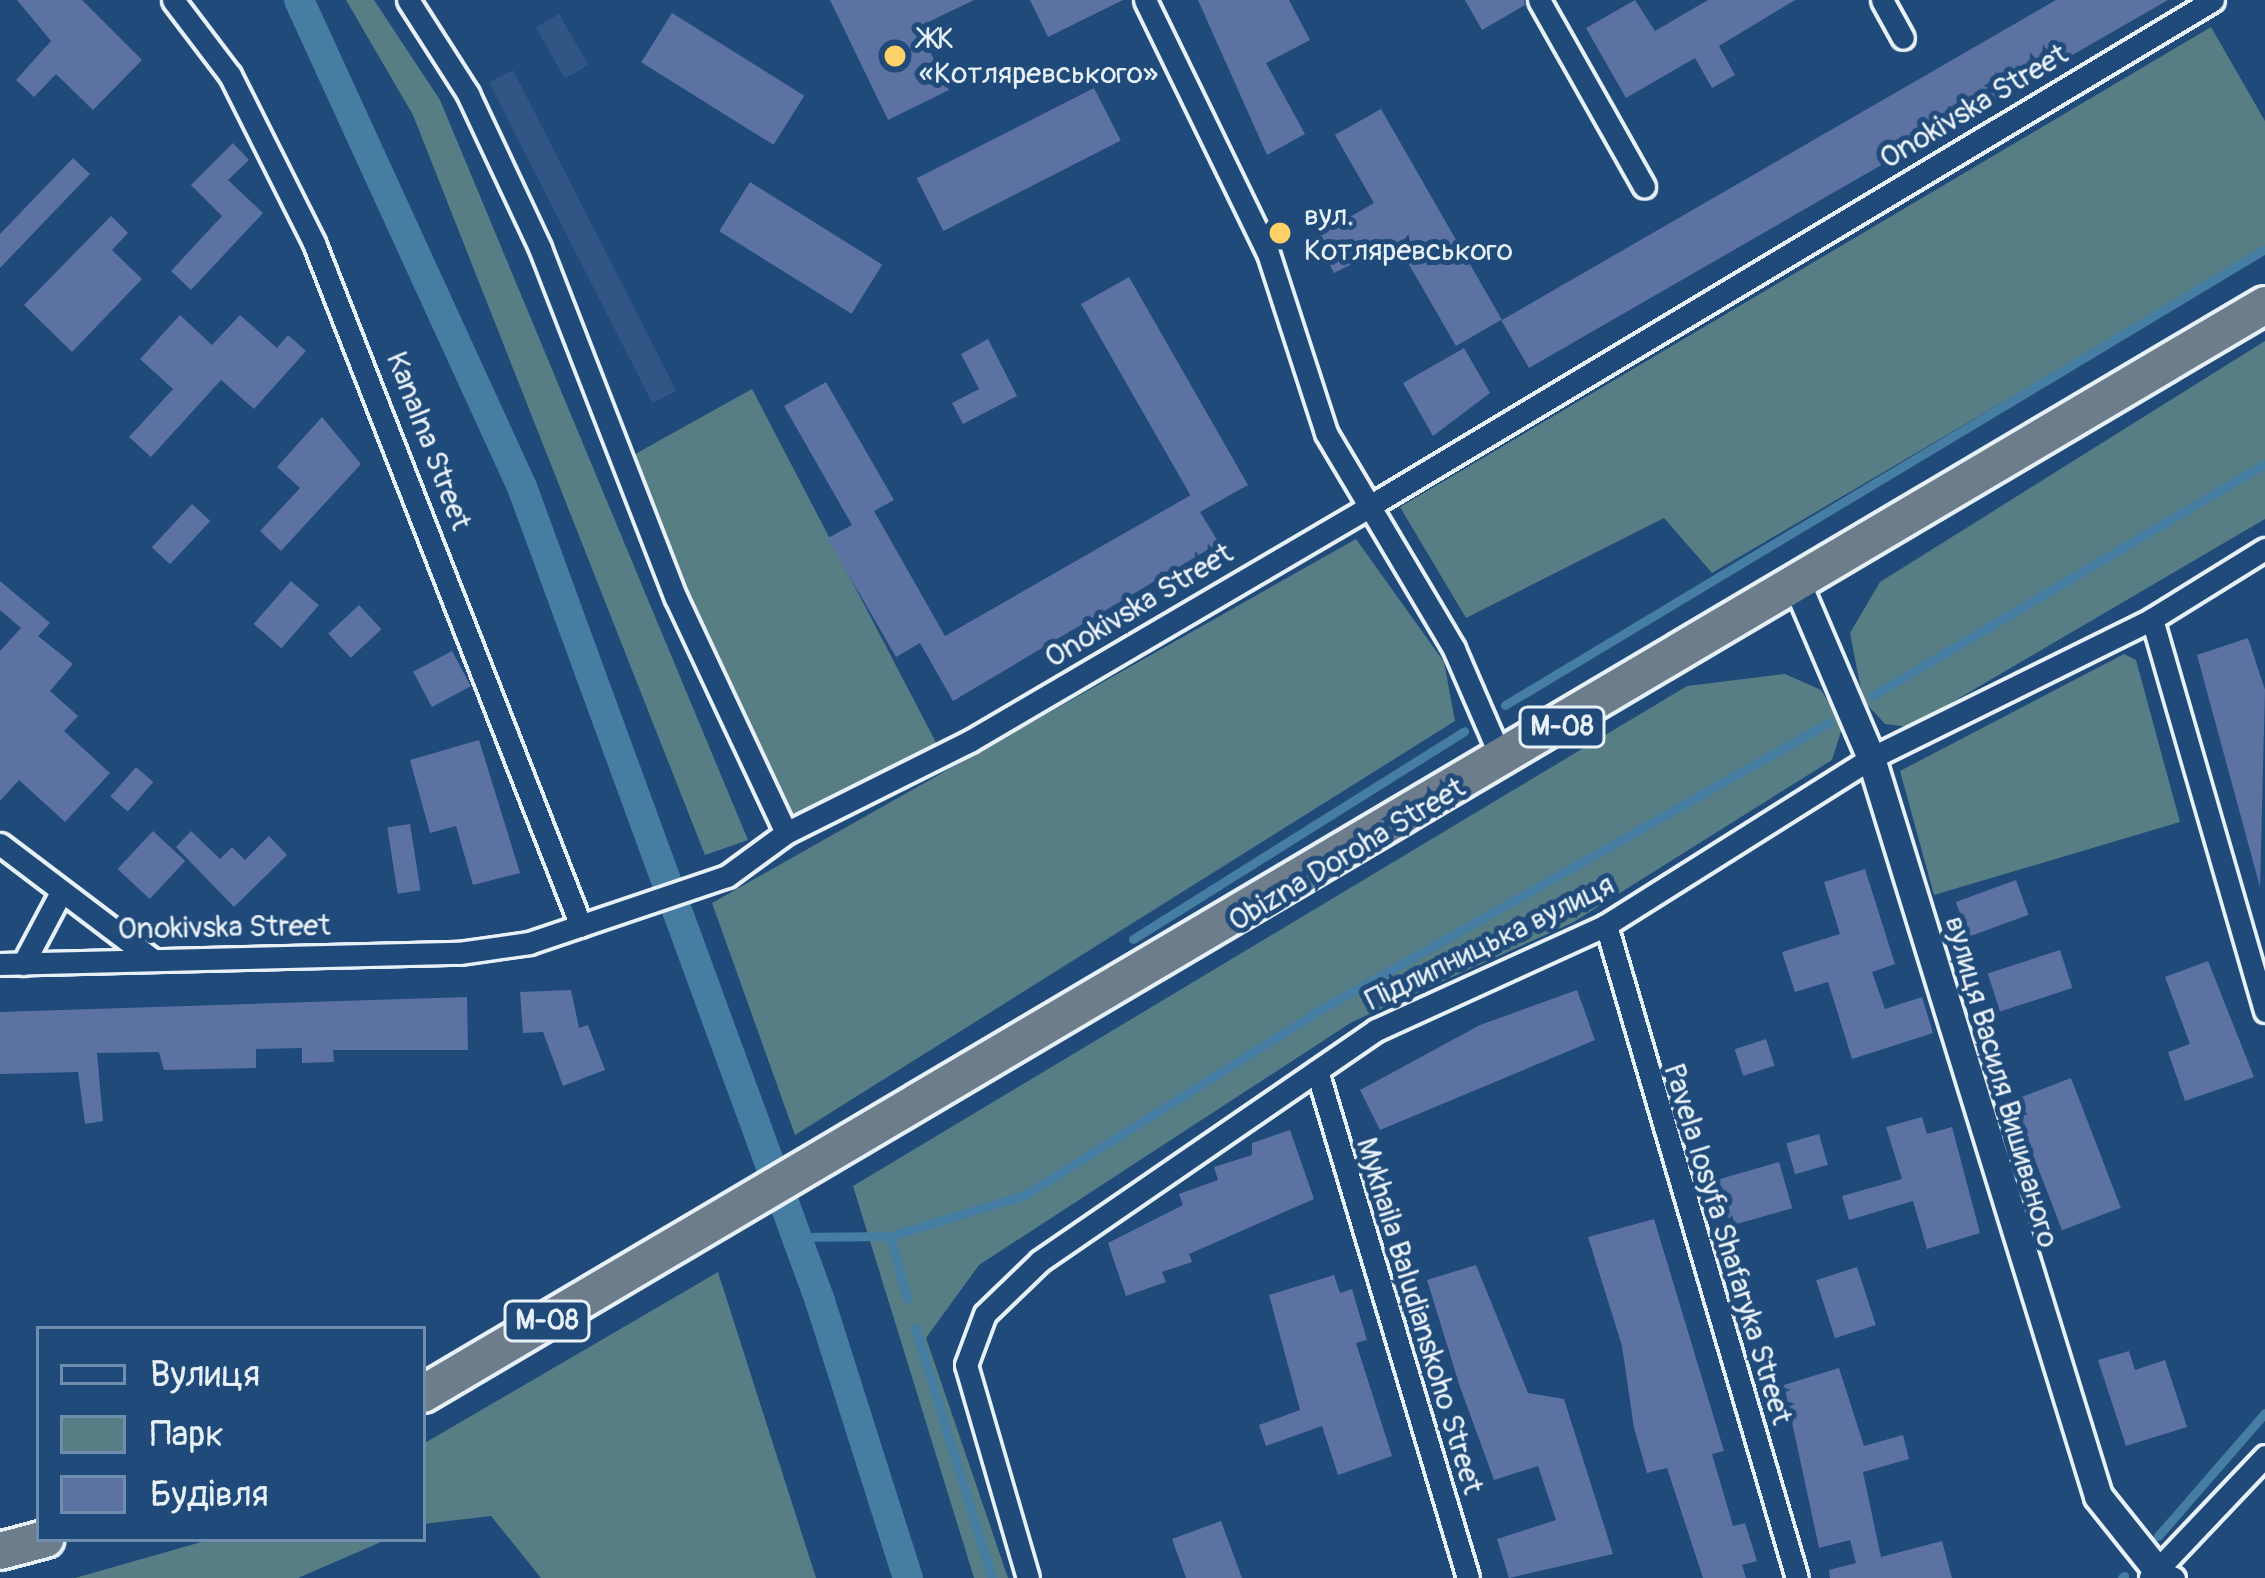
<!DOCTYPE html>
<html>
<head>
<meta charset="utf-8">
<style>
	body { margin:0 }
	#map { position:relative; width:2265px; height:1578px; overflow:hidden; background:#1f4a7a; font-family:Pangolin,sans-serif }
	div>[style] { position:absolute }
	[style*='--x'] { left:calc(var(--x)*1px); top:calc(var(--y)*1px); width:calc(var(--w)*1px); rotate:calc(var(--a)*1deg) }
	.built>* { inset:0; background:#315686; transform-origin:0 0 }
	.green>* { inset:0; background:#577e85 }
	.stream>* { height:9px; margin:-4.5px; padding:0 4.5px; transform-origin:4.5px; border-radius:4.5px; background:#467da2 }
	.canal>* { height:30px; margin:-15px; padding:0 15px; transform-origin:15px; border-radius:15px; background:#467da2 }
	.building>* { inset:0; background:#5c72a2; transform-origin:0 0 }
	.roads { filter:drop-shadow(3px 0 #e8f1f8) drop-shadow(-3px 0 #e8f1f8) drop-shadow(0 3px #e8f1f8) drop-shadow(0 -3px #e8f1f8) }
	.minor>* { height:21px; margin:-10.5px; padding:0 10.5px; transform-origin:10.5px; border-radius:10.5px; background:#1f4a7a }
	.tertiary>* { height:27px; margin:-13.5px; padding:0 13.5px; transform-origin:13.5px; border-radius:13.5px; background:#1f4a7a }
	.trunk>* { height:36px; margin:-18px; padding:0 18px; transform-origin:18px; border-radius:18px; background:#6d7d8c }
	.dots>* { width:33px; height:33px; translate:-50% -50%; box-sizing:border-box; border:6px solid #1f4a7a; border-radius:50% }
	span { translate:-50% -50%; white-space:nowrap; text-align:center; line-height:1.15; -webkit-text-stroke:10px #1f4a7a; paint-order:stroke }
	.shield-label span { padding:3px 9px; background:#1f4a7a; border:3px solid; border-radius:9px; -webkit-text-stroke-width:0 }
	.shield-label { font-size:27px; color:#e8f1f8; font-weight:700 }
	.poi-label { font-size:30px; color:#e8f1f8 }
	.left { translate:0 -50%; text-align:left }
	.street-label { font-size:30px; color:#e8f1f8 }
	.legend { position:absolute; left:36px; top:1326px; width:390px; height:216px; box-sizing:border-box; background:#1f4a7a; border:3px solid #6f8dac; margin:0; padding:15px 21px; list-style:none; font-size:36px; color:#e8f1f8 }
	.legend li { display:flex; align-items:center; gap:24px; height:60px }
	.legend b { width:60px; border:3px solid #6f8dac }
</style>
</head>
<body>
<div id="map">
	<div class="built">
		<div style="left:559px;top:14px;width:59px;height:27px;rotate:60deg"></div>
		<div style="left:513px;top:70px;width:360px;height:27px;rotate:63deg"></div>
	</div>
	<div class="green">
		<div style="clip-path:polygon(346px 0,374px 0,440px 100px,748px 840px,705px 855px,413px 115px)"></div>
		<div style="clip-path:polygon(2211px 27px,2265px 121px,2265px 248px,1712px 573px,1664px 518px,1466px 618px,1400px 507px)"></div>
		<div style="clip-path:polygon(2265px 341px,2265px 519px,1910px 727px,1885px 724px,1863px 700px,1850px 633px,1880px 582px)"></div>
		<div style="clip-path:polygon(752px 389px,942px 754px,786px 833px,628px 458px)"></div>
		<div style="clip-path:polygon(1356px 539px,1444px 662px,1455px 721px,795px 1135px,712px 903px)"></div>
		<div style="clip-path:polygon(2124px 654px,2136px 660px,2180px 822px,1934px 895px,1900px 771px)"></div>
		<div style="clip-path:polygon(1785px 674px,1821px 690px,1843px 725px,1832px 760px,1572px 923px,1352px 1022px,979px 1265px,926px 1338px,1008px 1578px,974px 1578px,853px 1186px,1687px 686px)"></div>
		<div style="clip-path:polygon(718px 1272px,816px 1578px,541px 1578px,491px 1516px,423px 1524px,423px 1444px)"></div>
		<div style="clip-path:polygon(212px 1539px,388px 1539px,298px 1578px,75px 1578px)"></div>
	</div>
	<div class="stream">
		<div style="--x:1872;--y:696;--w:456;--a:-30.6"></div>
		<div style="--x:1505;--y:705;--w:886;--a:-30.96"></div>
		<div style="--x:1133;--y:939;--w:391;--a:-32.1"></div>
		<div style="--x:890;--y:1236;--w:65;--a:74.9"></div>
		<div style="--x:796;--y:1237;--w:94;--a:-0.6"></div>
		<div style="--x:890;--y:1236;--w:141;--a:-16.9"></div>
		<div style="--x:1025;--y:1195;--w:340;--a:-32.1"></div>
		<div style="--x:1313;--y:1014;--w:592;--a:-29.47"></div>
		<div style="--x:915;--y:1328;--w:262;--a:72.9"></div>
		<div style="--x:2158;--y:1536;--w:163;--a:-49"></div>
		<div style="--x:2122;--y:1578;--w:3;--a:-45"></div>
	</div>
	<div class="canal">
		<div style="--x:299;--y:0;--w:536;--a:65.4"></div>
		<div style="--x:522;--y:487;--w:867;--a:69.89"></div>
		<div style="--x:820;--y:1301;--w:291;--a:72.4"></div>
	</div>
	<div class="building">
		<div style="clip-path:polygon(17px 0,82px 0,142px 60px,93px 110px,56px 74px,34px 97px,16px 80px,51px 41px)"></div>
		<div style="clip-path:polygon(830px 0,974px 0,918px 27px,949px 90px,888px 120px)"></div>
		<div style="clip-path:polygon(1030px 0,1123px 0,1048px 37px)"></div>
		<div style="clip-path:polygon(1198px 0,1289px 0,1310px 40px,1266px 63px,1305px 134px,1267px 155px)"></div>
		<div style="clip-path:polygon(1465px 0,1524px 0,1525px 5px,1482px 30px)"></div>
		<div style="clip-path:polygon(1635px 0,1655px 31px,1708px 0,1795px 0,1719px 46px,1735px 75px,1712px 88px,1695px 58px,1626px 98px,1586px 28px)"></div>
		<div style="clip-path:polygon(2056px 0,2168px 0,1529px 368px,1501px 320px,1456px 346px,1396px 242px,1334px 273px,1315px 237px,1374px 203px,1335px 135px,1381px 109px,1502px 320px)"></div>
		<div style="left:672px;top:13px;width:156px;height:58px;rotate:32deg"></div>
		<div style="left:1094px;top:88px;width:59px;height:199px;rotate:63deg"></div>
		<div style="clip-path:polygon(233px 143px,249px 160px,228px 180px,263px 213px,191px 290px,171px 271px,222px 216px,191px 185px)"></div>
		<div style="clip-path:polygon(73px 158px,90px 174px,0 268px,0 234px)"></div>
		<div style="left:750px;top:182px;width:156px;height:58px;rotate:32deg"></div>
		<div style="clip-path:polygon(111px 216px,128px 233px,112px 250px,142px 279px,72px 352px,24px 305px)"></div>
		<div style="clip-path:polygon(1129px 277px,1248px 485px,1200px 512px,1219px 543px,953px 701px,920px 643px,896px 657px,843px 565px,828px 538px,852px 525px,784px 406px,826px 382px,894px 500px,874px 511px,945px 636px,1191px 495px,1196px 505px,1081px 304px)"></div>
		<div style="clip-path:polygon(180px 315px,212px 345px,240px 315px,277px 348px,288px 335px,306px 351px,254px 409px,221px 380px,151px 457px,129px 437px,173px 389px,140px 359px)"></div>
		<div style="clip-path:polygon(988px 339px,1017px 396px,963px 424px,952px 403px,979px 389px,961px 354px)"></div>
		<div style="clip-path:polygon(1464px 348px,1490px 393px,1433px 436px,1403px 383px)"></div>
		<div style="clip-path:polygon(322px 417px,361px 464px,281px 551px,260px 531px,300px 488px,277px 467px)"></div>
		<div style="left:192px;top:504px;width:25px;height:59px;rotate:43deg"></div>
		<div style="clip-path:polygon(0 581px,50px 623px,38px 636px,73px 664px,50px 691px,78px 716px,64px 731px,110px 773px,65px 822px,19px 780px,0 801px,0 651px,21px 628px,0 610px)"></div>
		<div style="left:291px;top:581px;width:37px;height:57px;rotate:41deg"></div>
		<div style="left:359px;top:605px;width:33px;height:42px;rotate:47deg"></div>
		<div style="clip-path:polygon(2248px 638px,2265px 690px,2260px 887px,2197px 655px)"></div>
		<div style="left:452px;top:651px;width:40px;height:44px;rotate:62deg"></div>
		<div style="clip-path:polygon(479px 740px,520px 873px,473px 885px,456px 826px,430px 833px,410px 760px)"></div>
		<div style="left:136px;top:767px;width:23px;height:39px;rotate:41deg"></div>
		<div style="left:410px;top:824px;width:67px;height:23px;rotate:81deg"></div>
		<div style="left:153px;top:831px;width:44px;height:52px;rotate:43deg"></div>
		<div style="clip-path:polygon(191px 831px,220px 859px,232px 847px,245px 860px,269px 836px,287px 855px,234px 907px,176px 847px)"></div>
		<div style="clip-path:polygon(1865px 869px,1895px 964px,1872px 972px,1885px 1009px,1922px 997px,1933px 1033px,1852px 1059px,1828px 982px,1795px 992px,1782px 952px,1840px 934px,1824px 882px)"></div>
		<div style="left:2016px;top:880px;width:37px;height:64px;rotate:70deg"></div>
		<div style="left:2060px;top:950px;width:40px;height:76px;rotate:72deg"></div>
		<div style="clip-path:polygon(2208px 961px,2254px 1077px,2185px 1101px,2168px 1052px,2190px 1044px,2165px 977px)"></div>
		<div style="clip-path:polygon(571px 990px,579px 1028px,588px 1025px,605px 1070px,563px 1086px,543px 1032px,523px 1033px,520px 992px)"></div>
		<div style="clip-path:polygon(1577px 990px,1595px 1040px,1380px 1130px,1360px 1090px,1480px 1025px)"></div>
		<div style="clip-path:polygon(467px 997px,468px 1050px,333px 1050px,334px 1062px,302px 1063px,302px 1048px,256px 1049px,256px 1068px,164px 1070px,159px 1052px,97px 1053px,103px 1121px,85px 1124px,78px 1072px,0 1074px,0 1012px)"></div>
		<div style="left:1766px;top:1039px;width:28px;height:33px;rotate:72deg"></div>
		<div style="left:2071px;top:1078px;width:139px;height:63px;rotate:69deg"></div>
		<div style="clip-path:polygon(1922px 1117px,1927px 1134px,1952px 1127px,1980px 1233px,1927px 1249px,1913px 1201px,1849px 1220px,1842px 1196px,1902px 1179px,1886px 1127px)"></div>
		<div style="clip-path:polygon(1290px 1130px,1314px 1199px,1189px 1254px,1192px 1262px,1162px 1272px,1166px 1282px,1126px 1296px,1108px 1243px,1183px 1205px,1179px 1194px,1218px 1180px,1214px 1167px,1252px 1155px,1252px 1143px)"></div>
		<div style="left:1819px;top:1134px;width:32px;height:34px;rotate:74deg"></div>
		<div style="left:1779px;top:1162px;width:48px;height:66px;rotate:74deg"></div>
		<div style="clip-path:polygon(1654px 1219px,1724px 1451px,1712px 1454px,1733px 1526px,1745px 1523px,1757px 1561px,1742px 1565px,1746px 1578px,1703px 1578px,1667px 1468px,1647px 1473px,1634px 1428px,1622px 1346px,1588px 1237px)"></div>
		<div style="clip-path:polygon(1476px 1265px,1528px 1393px,1564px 1399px,1613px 1554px,1509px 1578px,1497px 1539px,1556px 1520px,1538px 1466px,1494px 1480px,1460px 1387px,1427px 1280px)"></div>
		<div style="left:1857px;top:1267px;width:61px;height:43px;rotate:72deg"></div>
		<div style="clip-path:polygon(1334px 1275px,1340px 1293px,1352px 1289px,1367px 1340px,1356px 1343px,1392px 1456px,1338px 1475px,1322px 1426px,1266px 1446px,1259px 1425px,1300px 1410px,1269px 1295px)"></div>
		<div style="clip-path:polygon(2129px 1351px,2135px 1370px,2165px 1360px,2187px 1427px,2126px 1446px,2098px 1360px)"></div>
		<div style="clip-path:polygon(1839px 1368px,1864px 1446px,1903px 1435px,1909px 1459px,1863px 1472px,1881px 1557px,1942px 1541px,1952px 1578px,1830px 1578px,1829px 1570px,1856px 1563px,1850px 1540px,1819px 1548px,1784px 1385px)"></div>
		<div style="clip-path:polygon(1221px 1521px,1242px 1578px,1186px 1578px,1172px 1539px)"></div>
	</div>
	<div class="roads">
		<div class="minor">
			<div style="--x:173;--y:0;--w:94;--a:52.8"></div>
			<div style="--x:230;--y:75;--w:188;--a:63.4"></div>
			<div style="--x:314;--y:243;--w:733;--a:68.65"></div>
			<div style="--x:408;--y:0;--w:112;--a:57.4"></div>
			<div style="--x:468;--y:94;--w:170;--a:64.9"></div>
			<div style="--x:540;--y:248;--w:375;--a:68.8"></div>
			<div style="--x:676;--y:598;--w:259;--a:64.9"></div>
			<div style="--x:1145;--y:0;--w:281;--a:64.1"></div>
			<div style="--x:1268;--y:253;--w:189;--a:72.1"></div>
			<div style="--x:1326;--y:433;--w:251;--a:59.3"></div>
			<div style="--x:1454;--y:649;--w:123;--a:66.6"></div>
			<div style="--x:1539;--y:0;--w:214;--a:60.6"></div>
			<div style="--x:1882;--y:0;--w:43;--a:61.1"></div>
			<div style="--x:2152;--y:619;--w:408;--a:73.9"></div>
			<div style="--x:0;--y:844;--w:191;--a:37.1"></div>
			<div style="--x:1606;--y:925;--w:680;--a:73.7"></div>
			<div style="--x:0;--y:964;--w:459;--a:-1.4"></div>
			<div style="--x:459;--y:953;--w:71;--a:-8.1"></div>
			<div style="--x:529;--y:943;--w:209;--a:-18.7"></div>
			<div style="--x:727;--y:876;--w:73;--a:-36.1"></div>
			<div style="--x:786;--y:833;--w:206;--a:-26.6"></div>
			<div style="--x:970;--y:741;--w:456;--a:-30.4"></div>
			<div style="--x:1363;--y:510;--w:991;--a:-30.96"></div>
			<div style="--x:23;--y:964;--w:79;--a:-62.1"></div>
			<div style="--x:1317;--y:1071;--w:529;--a:73.41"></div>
			<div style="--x:1028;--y:1578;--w:222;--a:-106.2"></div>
			<div style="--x:966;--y:1365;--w:54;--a:-69.6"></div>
			<div style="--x:985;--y:1314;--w:76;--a:-43.9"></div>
			<div style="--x:1040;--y:1261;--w:408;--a:-34.5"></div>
			<div style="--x:1376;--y:1030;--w:253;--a:-24.5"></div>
			<div style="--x:1606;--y:925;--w:313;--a:-32.2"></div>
			<div style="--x:1871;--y:758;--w:313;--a:-26.3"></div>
			<div style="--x:2152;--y:619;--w:133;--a:-31.8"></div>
			<div style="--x:2174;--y:1578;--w:19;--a:-155"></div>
			<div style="--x:2157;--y:1570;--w:157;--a:-46.5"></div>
		</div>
		<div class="tertiary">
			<div style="--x:1796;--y:582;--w:191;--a:66.9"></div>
			<div style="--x:1871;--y:758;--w:772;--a:72.9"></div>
			<div style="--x:2098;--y:1496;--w:95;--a:51.4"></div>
			<div style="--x:2157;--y:1570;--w:9;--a:117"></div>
		</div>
		<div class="trunk">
			<div style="--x:423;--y:1394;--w:2140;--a:-30.59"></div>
			<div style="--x:0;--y:1551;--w:47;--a:-14.9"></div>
		</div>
	</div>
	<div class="dots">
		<div style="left:895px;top:56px;background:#ffd166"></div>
		<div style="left:1280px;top:233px;background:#ffd166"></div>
	</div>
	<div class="shield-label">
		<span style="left:1562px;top:727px">М-08</span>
		<span style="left:547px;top:1321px">М-08</span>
	</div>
	<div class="poi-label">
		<span class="left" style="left:919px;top:56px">ЖК<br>«Котляревського»</span>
		<span class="left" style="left:1304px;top:233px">вул.<br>Котляревського</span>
	</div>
	<div class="street-label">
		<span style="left:1974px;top:107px;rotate:-31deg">Onokivska Street</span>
		<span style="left:428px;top:441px;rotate:69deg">Kanalna Street</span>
		<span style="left:1139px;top:606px;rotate:-31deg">Onokivska Street</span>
		<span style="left:1347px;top:855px;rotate:-31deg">Obizna Doroha Street</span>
		<span style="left:224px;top:928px;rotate:-1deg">Onokivska Street</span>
		<span style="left:1490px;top:943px;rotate:-26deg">Підлипницька вулиця</span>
		<span style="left:2001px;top:1082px;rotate:74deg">вулиця Василя Вишиваного</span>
		<span style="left:1727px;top:1244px;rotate:73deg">Pavela Iosyfa Shafaryka Street</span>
		<span style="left:1419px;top:1316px;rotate:73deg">Mykhaila Baludianskoho Street</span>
	</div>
	<ul class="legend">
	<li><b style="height:15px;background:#1f4a7a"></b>Вулиця</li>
	<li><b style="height:33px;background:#577e85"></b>Парк</li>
	<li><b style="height:33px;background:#5c72a2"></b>Будівля</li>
	</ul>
</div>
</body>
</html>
